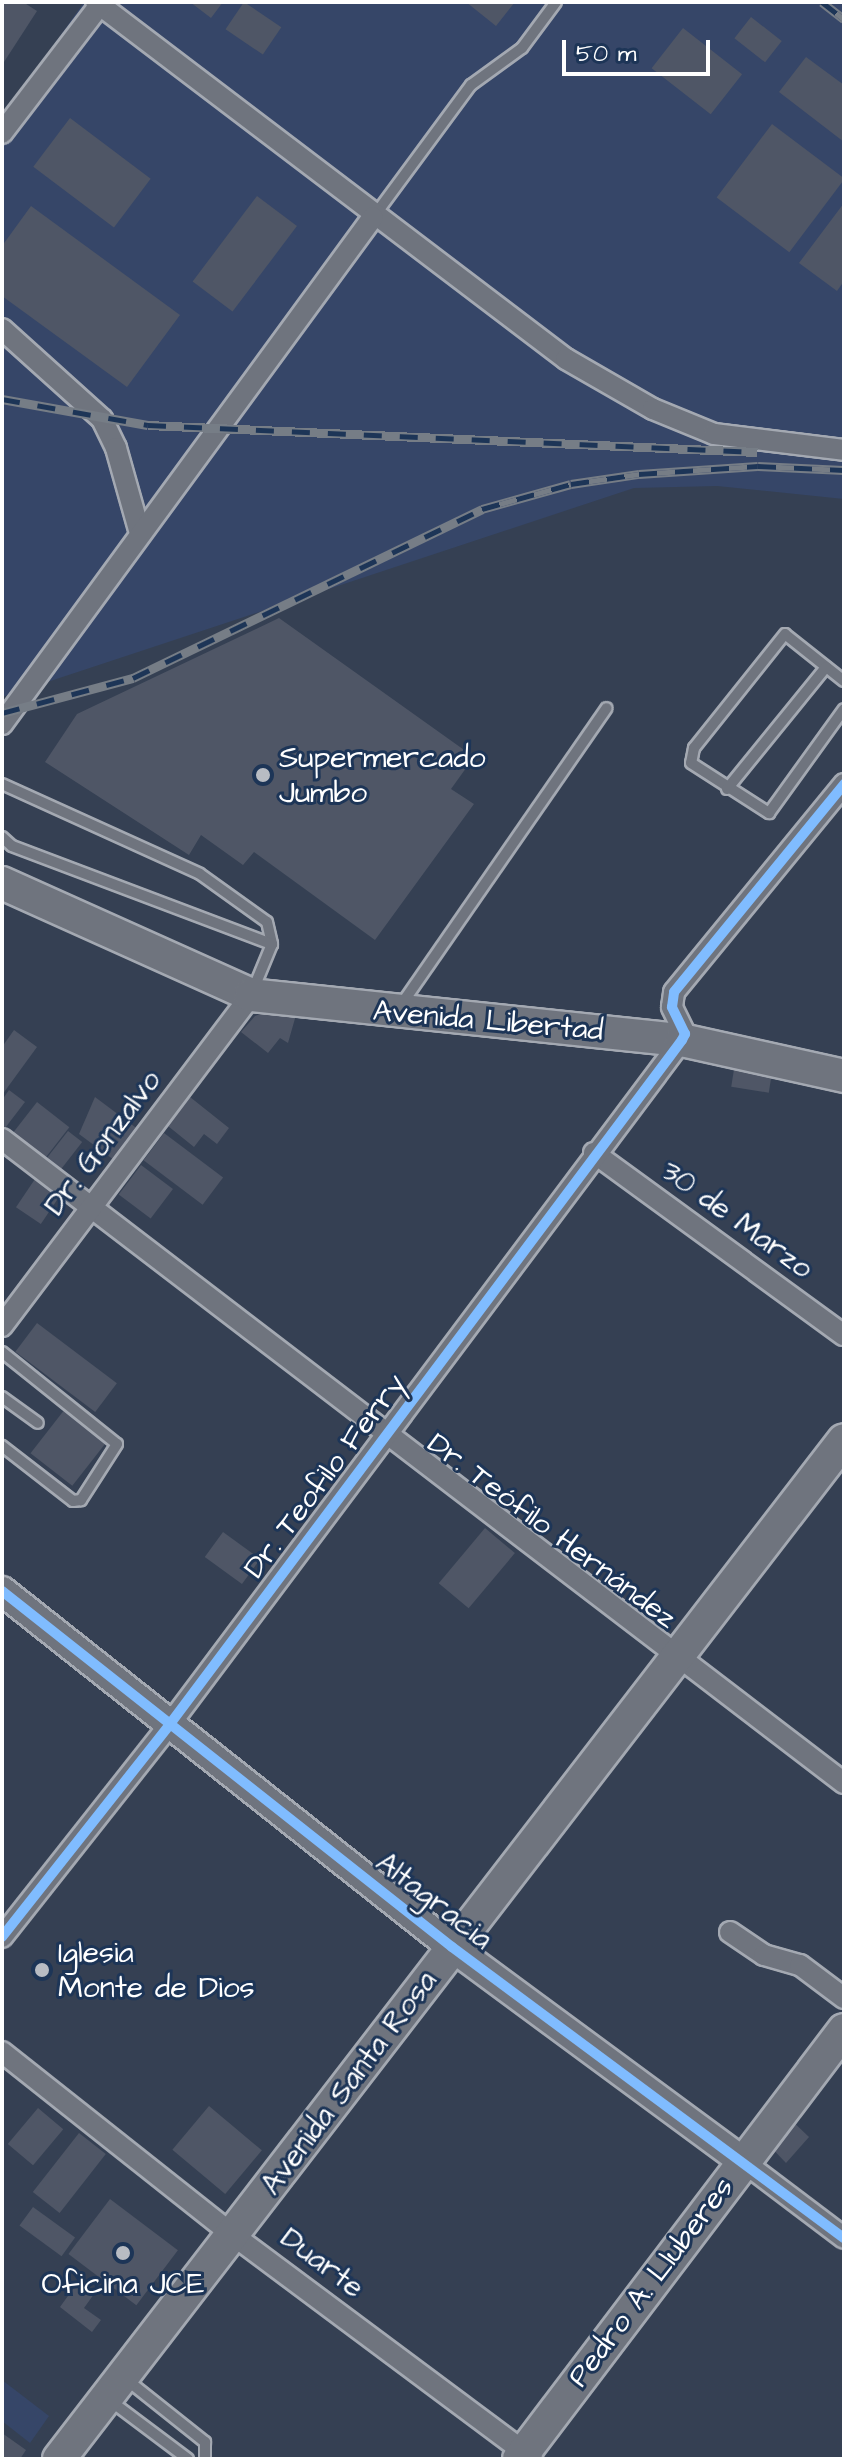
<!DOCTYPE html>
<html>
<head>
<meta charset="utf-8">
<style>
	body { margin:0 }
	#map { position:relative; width:846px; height:2461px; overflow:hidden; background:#354053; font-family:"Architects Daughter",sans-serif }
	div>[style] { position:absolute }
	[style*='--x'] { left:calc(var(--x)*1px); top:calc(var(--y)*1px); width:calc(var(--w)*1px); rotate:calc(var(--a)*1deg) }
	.built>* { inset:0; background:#364668 }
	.building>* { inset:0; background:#4f5666; transform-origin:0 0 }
	.roads { filter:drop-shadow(2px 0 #a4a9b2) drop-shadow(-2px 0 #a4a9b2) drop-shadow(0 2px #a4a9b2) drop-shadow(0 -2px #a4a9b2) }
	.lane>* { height:10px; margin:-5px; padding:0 5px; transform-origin:5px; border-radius:5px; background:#6f747e }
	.street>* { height:20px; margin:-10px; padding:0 10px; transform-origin:10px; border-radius:10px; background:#6f747e }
	.secondary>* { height:28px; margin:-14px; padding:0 14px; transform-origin:14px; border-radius:14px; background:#6f747e }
	.primary>* { height:32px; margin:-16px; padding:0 16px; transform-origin:16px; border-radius:16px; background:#6f747e }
	.rail>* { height:9px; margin-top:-4.5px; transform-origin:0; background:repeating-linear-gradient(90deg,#1d3557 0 18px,#767d86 0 36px); box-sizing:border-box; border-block:2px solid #767d86 }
	.cycleway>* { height:10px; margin:-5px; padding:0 5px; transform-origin:5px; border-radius:5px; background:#80bcff }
	.dots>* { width:22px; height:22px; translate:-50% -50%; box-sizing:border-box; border:4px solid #1d3557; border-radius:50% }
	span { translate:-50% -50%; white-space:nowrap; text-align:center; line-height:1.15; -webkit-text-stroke:6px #1d3557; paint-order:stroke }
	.poi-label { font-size:30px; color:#fff }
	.left { translate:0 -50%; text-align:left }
	.street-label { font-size:30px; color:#fff }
	.frame { position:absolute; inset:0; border:4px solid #fff; pointer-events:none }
	.scale { position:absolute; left:562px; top:40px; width:148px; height:36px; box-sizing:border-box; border:4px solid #fff; border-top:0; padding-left:10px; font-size:24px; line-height:28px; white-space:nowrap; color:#fff; -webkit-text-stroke:6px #1d3557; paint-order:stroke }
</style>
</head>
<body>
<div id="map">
	<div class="built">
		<div style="clip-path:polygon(84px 2px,844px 2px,844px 499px,717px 486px,634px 488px,2px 697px,2px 119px)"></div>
		<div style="clip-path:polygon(2px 2380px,49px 2416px,30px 2443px,2px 2421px)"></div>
	</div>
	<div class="building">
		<div style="clip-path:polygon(2px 2px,23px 2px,37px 11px,4px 62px)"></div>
		<div style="clip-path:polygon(190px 2px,223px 2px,211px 18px)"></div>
		<div style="left:244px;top:2px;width:45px;height:33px;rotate:34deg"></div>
		<div style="clip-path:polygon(466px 2px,515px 2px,496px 26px)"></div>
		<div style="left:751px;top:17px;width:39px;height:27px;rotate:38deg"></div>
		<div style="left:683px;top:28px;width:75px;height:51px;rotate:38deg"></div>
		<div style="clip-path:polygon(806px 57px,844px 85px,844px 142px,779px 92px)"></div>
		<div style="left:70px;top:118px;width:101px;height:61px;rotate:37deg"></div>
		<div style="left:772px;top:124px;width:91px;height:92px;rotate:37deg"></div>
		<div style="left:257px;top:196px;width:50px;height:107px;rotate:37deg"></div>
		<div style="clip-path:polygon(844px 203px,844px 281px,837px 291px,799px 263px)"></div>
		<div style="clip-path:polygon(31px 206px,180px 315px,127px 387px,2px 296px,2px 246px)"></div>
		<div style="clip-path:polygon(279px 618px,474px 757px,451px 789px,474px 804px,375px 940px,254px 852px,243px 865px,201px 835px,189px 855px,45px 762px,77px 714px)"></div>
		<div style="clip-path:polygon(280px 1006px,296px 1015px,288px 1043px,280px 1038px,268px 1053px,241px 1032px,255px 1016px)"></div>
		<div style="clip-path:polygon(14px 1030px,37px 1047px,2px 1095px,2px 1047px)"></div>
		<div style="left:735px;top:1063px;width:38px;height:24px;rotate:9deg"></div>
		<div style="clip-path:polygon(9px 1090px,25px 1102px,2px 1132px,2px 1100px)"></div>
		<div style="clip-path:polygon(95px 1097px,139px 1130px,114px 1160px,79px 1134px)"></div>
		<div style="clip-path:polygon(190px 1097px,229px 1128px,217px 1144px,204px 1134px,194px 1147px,168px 1126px)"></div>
		<div style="left:37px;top:1102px;width:41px;height:44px;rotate:38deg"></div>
		<div style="left:68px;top:1131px;width:18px;height:36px;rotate:38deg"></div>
		<div style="left:164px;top:1133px;width:74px;height:34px;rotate:37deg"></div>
		<div style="left:141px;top:1165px;width:40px;height:37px;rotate:37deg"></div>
		<div style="left:35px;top:1179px;width:30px;height:34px;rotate:34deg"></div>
		<div style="left:37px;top:1323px;width:100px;height:36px;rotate:37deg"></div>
		<div style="left:65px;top:1409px;width:53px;height:56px;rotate:38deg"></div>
		<div style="left:485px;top:1528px;width:39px;height:72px;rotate:40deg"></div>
		<div style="left:223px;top:1532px;width:46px;height:31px;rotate:36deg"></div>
		<div style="left:209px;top:2106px;width:69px;height:57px;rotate:40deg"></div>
		<div style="left:38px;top:2108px;width:33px;height:47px;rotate:40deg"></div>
		<div style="clip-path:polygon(787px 2116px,809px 2137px,786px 2163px,766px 2142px)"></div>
		<div style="left:79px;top:2133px;width:34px;height:75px;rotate:38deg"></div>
		<div style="left:110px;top:2199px;width:85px;height:69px;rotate:37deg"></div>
		<div style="left:33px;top:2207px;width:52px;height:23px;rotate:36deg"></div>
		<div style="clip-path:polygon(78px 2282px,94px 2294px,84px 2308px,101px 2320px,92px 2332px,60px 2307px)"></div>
		<div style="clip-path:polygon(2px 2433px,26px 2450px,20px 2459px,2px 2459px)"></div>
	</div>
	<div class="roads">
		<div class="lane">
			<div style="--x:375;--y:215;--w:162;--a:-53.6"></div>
			<div style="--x:471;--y:85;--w:63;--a:-36"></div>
			<div style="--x:522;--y:48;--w:57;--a:-53.5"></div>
			<div style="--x:844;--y:681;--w:75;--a:-141.5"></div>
			<div style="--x:785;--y:634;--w:146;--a:128.6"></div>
			<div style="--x:694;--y:748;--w:15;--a:101"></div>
			<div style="--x:691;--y:763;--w:93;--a:32.7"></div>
			<div style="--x:769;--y:813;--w:128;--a:-54.2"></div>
			<div style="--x:2;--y:784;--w:217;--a:24.4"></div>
			<div style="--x:200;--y:874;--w:82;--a:35.6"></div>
			<div style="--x:267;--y:922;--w:23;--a:77"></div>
			<div style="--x:272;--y:944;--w:50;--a:112.4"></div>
			<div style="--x:727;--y:789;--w:157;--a:-50.9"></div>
			<div style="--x:2;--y:837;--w:13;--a:42"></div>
			<div style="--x:12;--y:846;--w:278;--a:20.7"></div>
			<div style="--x:401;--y:1005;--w:361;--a:-55.3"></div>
			<div style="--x:2;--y:1352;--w:147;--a:38.7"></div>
			<div style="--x:117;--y:1444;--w:67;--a:122.7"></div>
			<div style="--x:81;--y:1500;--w:8;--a:173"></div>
			<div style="--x:73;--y:1501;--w:90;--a:-142.2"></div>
			<div style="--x:2;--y:1397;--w:44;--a:35.8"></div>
			<div style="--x:127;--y:2380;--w:100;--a:38.5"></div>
			<div style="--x:205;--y:2442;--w:17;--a:90"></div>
			<div style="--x:108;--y:2399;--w:100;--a:36.9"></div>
		</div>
		<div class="street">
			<div style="--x:96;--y:2;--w:590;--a:37.22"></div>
			<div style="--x:566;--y:359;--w:100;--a:29.9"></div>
			<div style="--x:653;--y:409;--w:66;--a:22.3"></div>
			<div style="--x:714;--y:434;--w:131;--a:7"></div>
			<div style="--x:2;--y:133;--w:165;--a:-52.6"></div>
			<div style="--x:2;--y:329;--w:135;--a:42"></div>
			<div style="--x:102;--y:419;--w:32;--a:64"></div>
			<div style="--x:116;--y:448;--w:85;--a:74.3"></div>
			<div style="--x:2;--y:724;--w:628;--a:-53.8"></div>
			<div style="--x:2;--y:1139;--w:1060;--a:37.41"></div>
			<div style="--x:594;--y:1153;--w:309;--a:36.1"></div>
			<div style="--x:2;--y:1326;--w:414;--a:-53"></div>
			<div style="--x:730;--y:1932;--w:41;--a:34.1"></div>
			<div style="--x:764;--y:1955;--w:37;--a:16"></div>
			<div style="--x:800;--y:1965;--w:55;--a:36.9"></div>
			<div style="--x:2;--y:1937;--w:271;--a:-51.7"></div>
			<div style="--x:170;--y:1724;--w:854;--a:-53.18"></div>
			<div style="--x:682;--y:1040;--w:7;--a:-63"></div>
			<div style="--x:685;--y:1034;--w:30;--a:-116"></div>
			<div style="--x:672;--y:1007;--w:15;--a:-82"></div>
			<div style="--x:674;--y:992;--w:269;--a:-50.7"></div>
			<div style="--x:2;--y:2052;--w:295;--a:38.4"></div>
			<div style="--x:233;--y:2235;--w:373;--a:36.7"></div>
			<div style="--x:741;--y:2160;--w:129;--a:37.1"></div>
		</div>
		<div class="secondary">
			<div style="--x:2;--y:1591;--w:574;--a:38.35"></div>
			<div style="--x:452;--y:1947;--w:359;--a:36.4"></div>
		</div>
		<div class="primary">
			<div style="--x:2;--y:883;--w:273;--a:24.2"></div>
			<div style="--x:251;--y:995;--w:433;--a:6"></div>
			<div style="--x:682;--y:1040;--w:166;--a:12.5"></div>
			<div style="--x:59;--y:2459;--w:1286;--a:-52.39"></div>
			<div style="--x:519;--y:2459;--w:538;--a:-52.85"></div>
		</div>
	</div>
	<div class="rail">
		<div style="--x:822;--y:2;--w:28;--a:38"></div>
		<div style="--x:2;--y:399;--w:148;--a:10.1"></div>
		<div style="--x:148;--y:425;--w:610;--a:2.54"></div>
		<div style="--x:2;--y:713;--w:136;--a:-15"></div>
		<div style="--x:133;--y:678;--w:388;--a:-25.8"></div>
		<div style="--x:482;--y:509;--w:92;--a:-15.7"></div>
		<div style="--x:571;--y:484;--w:69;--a:-8.4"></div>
		<div style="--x:639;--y:474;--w:119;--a:-3.8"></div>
		<div style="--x:758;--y:466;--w:86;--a:2.7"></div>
	</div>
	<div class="cycleway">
		<div style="--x:2;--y:1591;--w:574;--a:38.35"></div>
		<div style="--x:452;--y:1947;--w:488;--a:36.6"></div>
		<div style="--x:2;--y:1937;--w:271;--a:-51.7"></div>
		<div style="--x:170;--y:1724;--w:854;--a:-53.18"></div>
		<div style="--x:682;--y:1040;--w:7;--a:-63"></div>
		<div style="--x:685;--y:1034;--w:30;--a:-116"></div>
		<div style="--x:672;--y:1007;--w:15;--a:-82"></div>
		<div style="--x:674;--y:992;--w:269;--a:-50.7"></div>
	</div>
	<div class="dots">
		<div style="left:263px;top:775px;background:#b8bcc3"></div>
		<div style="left:42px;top:1970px;background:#b8bcc3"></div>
		<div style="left:123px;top:2253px;background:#b8bcc3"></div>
	</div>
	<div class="poi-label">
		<span class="left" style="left:279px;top:775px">Supermercado<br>Jumbo</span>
		<span class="left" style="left:58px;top:1970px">Iglesia<br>Monte de Dios</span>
		<span style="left:123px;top:2284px">Oficina JCE</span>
	</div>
	<div class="street-label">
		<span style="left:488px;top:1021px;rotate:5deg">Avenida Libertad</span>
		<span style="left:103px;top:1143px;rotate:-53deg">Dr. Gonzalvo</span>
		<span style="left:737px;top:1220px;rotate:36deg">30 de Marzo</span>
		<span style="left:325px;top:1476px;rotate:-53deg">Dr. Teofilo Ferry</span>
		<span style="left:552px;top:1531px;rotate:37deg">Dr. Teófilo Hernández</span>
		<span style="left:434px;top:1901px;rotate:38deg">Altagracia</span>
		<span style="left:349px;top:2083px;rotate:-53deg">Avenida Santa Rosa</span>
		<span style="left:322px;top:2263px;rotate:37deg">Duarte</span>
		<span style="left:651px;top:2282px;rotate:-53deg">Pedro A. Lluberes</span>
	</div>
	<div class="frame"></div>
	<div class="scale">50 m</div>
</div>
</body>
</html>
